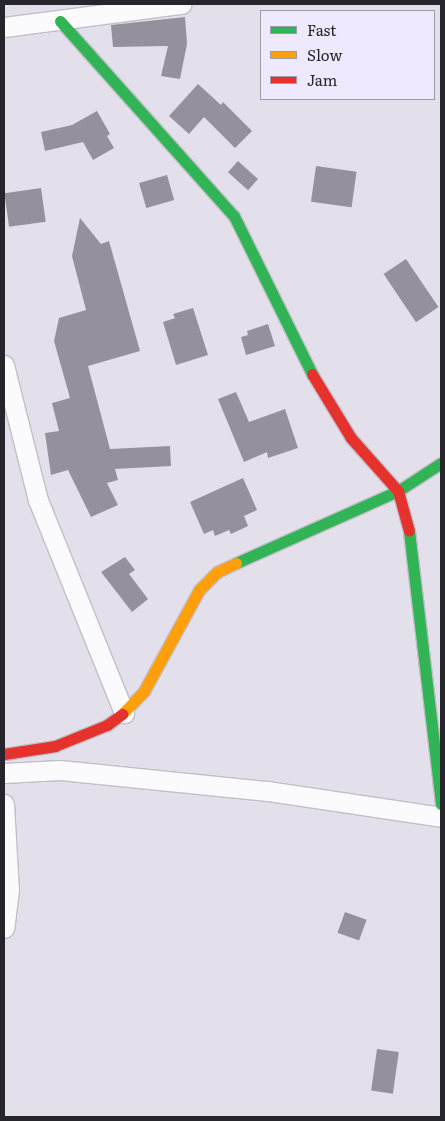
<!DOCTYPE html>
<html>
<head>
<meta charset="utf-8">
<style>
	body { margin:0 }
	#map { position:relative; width:445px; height:1121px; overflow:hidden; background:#e3e0eb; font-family:Literata,serif }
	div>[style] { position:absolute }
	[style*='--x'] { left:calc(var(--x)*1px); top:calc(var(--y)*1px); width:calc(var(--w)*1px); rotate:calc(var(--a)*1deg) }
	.building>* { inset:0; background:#94919c; transform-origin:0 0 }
	.roads { filter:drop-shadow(1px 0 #c1bec7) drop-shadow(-1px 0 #c1bec7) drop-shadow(0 1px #c1bec7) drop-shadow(0 -1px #c1bec7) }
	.street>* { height:19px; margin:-9.5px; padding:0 9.5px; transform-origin:9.5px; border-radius:9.5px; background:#fbfafc }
	.fast>* { height:11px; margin:-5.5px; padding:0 5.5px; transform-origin:5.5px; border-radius:5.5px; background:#30b455 }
	.slow>* { height:11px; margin:-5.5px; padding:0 5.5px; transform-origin:5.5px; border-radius:5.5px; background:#ff9f0a }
	.jam>* { height:11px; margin:-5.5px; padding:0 5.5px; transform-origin:5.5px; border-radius:5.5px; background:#e5322d }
	span { translate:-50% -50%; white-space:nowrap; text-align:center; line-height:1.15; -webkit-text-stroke:5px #eee9fd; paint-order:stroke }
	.frame { position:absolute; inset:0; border:5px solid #27252c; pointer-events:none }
	.legend { position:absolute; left:260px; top:10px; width:175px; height:90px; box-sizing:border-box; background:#eee9fd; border:1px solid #9e9ba9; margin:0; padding:6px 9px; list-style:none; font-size:15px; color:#27252c }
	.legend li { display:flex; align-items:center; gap:10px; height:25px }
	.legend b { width:25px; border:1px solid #9e9ba9 }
</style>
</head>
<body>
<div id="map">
	<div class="building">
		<div style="clip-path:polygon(185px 17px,187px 44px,180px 79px,161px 76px,168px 46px,113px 47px,111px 25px)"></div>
		<div style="clip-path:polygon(198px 84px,221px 105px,223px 102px,252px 131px,235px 148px,204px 117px,189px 134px,169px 116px)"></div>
		<div style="clip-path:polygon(97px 111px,110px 134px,107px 136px,114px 148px,93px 160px,83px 142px,45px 151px,41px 132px,72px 125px)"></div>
		<div style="left:238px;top:161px;width:27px;height:15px;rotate:42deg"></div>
		<div style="left:316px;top:166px;width:41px;height:36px;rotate:8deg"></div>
		<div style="left:167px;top:175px;width:26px;height:29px;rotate:74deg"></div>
		<div style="left:41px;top:188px;width:34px;height:37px;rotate:82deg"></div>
		<div style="clip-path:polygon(80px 218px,101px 244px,109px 241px,140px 351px,88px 366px,110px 449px,170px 446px,171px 466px,115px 469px,118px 480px,107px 483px,118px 505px,91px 517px,68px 470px,51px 475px,45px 433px,59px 431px,52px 403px,70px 398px,54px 341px,59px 318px,86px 310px,72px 256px)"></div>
		<div style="left:406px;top:259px;width:58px;height:27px;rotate:56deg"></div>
		<div style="clip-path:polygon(193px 308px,208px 355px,176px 365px,163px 322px,175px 318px,173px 314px)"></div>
		<div style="clip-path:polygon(268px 324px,275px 346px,246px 355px,241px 337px,248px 335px,247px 331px)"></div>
		<div style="clip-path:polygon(236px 392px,249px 422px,285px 409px,298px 448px,268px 458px,267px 452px,244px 462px,218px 399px)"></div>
		<div style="clip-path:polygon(243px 478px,257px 510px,244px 516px,248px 526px,231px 534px,229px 530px,215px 536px,213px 530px,204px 534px,190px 502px)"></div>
		<div style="clip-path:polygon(125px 557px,135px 570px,129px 574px,148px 599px,132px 612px,101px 572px)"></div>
		<div style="left:345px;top:912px;width:23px;height:22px;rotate:20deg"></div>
		<div style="left:377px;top:1049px;width:22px;height:42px;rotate:8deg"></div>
	</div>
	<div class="roads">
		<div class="street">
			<div style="--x:4;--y:27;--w:179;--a:-7.4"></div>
			<div style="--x:4;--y:365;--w:139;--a:75.9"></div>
			<div style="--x:38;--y:500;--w:230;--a:68"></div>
			<div style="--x:4;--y:773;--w:56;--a:-3.1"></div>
			<div style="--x:60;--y:770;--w:209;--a:5.8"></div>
			<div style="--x:268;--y:791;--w:175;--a:8.5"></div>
			<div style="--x:4;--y:804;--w:86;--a:86.7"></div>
			<div style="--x:9;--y:890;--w:38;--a:97"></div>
		</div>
		<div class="fast">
			<div style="--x:60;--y:21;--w:261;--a:48.3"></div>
			<div style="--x:234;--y:216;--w:176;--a:63.7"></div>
			<div style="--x:409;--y:531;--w:275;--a:83.3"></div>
			<div style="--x:236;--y:563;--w:177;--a:-24"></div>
			<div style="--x:398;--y:491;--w:51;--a:-33.1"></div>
		</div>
		<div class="slow">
			<div style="--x:122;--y:714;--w:32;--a:-46"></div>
			<div style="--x:144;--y:691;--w:115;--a:-61.4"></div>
			<div style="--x:199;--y:590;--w:25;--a:-45"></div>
			<div style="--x:217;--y:572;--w:21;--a:-25"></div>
		</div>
		<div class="jam">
			<div style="--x:312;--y:374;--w:75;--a:58.6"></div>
			<div style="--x:351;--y:438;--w:71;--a:48.4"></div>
			<div style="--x:398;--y:491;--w:41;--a:74.6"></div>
			<div style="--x:4;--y:754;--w:52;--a:-8.9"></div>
			<div style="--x:55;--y:746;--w:56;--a:-22"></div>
			<div style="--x:107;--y:725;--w:19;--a:-36"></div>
		</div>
	</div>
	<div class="frame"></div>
	<ul class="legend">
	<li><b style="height:6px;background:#30b455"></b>Fast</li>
	<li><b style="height:6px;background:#ff9f0a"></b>Slow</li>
	<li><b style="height:6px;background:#e5322d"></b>Jam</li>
	</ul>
</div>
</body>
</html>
